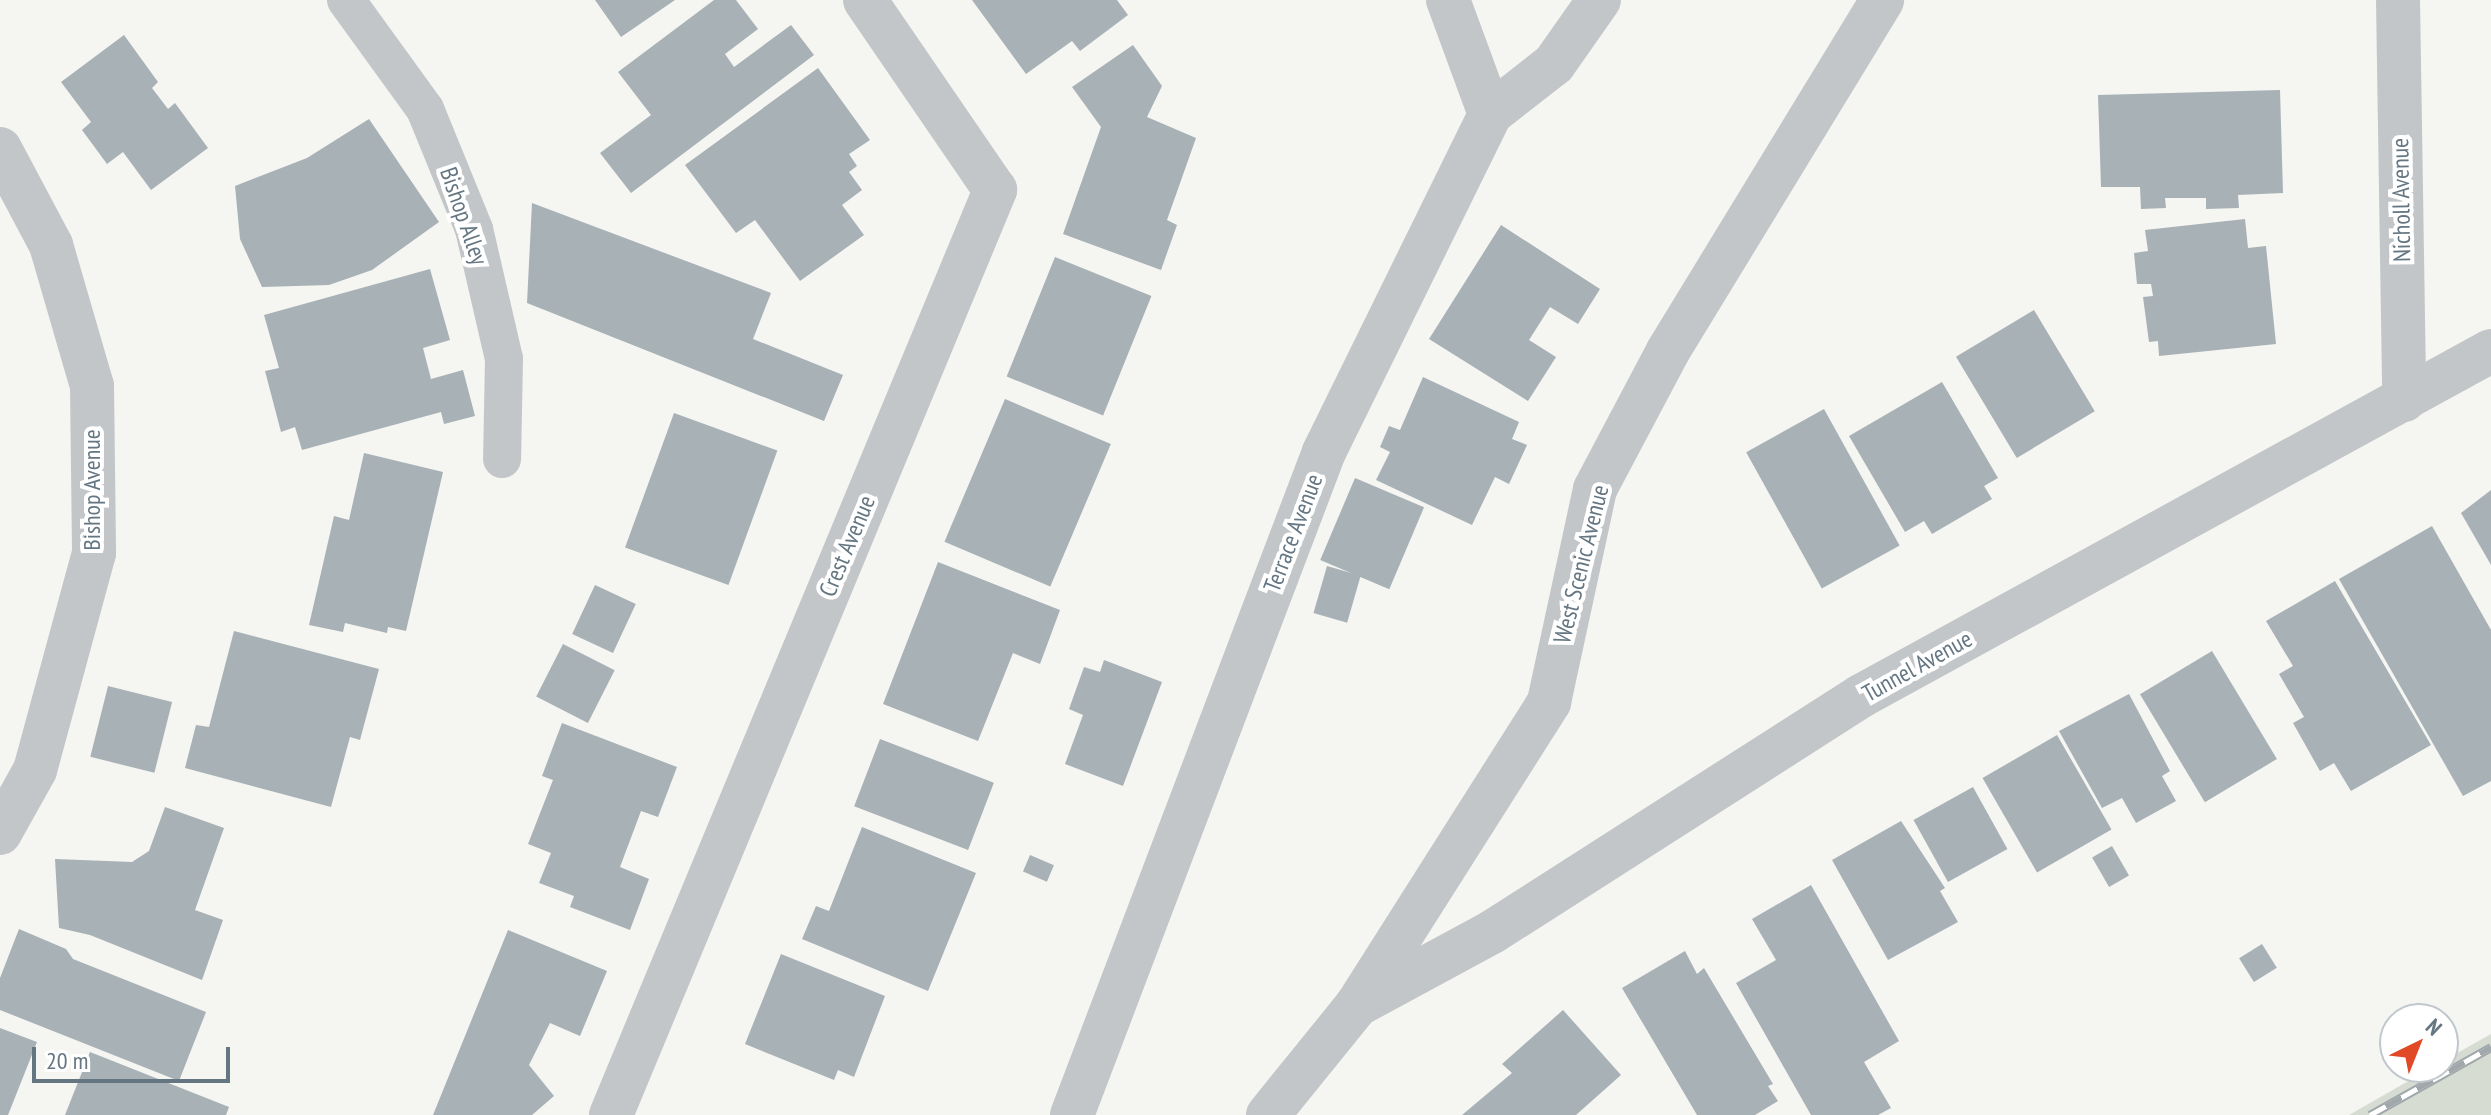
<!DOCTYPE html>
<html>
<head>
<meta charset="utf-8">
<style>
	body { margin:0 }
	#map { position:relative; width:2491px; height:1115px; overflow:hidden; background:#f5f5f1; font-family:"PT Sans Narrow",sans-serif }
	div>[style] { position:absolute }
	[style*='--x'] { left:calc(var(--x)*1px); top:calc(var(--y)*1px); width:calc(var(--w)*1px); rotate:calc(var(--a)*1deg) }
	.green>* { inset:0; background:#d6dcd2 }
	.building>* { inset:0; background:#a8b1b6; transform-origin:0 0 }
	.service>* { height:38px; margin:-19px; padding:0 19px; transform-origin:19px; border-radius:19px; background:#c2c6c9 }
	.minor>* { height:44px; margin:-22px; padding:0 22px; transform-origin:22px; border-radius:22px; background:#c2c6c9 }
	.rail>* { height:9px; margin-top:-4.5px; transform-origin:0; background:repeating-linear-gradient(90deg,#fff 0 18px,#a1a8ac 0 36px); box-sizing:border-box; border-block:2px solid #a1a8ac }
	span { translate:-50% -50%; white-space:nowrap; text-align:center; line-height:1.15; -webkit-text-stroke:8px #fff; paint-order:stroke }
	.street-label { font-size:24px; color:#647682 }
	.north { position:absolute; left:2379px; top:1003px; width:80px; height:80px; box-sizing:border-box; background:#fff; border:2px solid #c1c8cd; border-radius:50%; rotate:43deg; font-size:22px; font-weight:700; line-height:32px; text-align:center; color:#647682 }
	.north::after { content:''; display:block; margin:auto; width:28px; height:36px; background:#e04826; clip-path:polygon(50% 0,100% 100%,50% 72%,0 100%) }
	.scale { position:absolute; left:32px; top:1047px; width:198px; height:36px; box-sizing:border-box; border:4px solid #647682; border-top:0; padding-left:10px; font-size:24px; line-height:28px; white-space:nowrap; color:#647682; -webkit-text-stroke:6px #fff; paint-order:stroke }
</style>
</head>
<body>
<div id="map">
	<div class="green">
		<div style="clip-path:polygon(2491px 1034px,2491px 1115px,2349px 1115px,2433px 1067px,2443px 1067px,2443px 1061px)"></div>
	</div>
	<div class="building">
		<div style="clip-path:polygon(595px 0,675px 0,621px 37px)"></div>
		<div style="clip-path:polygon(714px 0,736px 0,758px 29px,725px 54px,734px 67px,791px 25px,814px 55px,631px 193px,600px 153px,651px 115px,618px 72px)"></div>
		<div style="clip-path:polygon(972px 0,1117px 0,1128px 15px,1080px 51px,1072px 41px,1026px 74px)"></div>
		<div style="clip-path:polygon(124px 35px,158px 82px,152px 88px,168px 109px,175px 103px,208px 148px,151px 190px,123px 152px,107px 164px,82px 130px,91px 122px,61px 82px)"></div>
		<div style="clip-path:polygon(1133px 45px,1162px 86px,1147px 117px,1196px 138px,1167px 220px,1177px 225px,1161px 270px,1063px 234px,1101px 127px,1072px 87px)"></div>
		<div style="clip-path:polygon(818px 68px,870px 140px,849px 154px,857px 166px,849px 172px,862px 190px,842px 205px,864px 235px,800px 281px,755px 220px,736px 233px,685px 165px)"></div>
		<div style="clip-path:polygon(2280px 90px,2283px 193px,2238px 195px,2239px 208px,2206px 209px,2206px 198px,2165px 198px,2166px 208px,2141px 209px,2140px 187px,2101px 187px,2098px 95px)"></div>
		<div style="clip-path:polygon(369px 119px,439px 222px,372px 270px,329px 285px,262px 287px,240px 239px,235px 186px,307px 158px)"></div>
		<div style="clip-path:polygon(532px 203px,771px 293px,753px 339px,843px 375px,824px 421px,527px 303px)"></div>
		<div style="clip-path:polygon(2245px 219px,2248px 248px,2266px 246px,2276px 344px,2159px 356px,2158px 341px,2149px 342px,2143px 297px,2153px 296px,2151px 284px,2137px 284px,2134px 253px,2148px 251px,2145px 230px)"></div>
		<div style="clip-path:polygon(1501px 225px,1600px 289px,1578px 324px,1550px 307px,1529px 340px,1556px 357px,1528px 401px,1429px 339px)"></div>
		<div style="left:1055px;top:257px;width:104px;height:129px;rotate:22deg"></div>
		<div style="clip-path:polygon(430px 269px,450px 340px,423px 348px,431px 379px,463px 370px,475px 416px,444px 424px,441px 412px,302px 450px,295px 427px,281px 432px,265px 371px,279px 368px,264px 315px)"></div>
		<div style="left:2034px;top:310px;width:118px;height:91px;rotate:59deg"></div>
		<div style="clip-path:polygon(1423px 377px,1519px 422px,1512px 439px,1527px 445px,1509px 484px,1495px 477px,1472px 525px,1376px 480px,1390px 452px,1380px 447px,1389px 426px,1400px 430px)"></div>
		<div style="clip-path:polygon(1942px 382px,1998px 478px,1984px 486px,1992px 499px,1932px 534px,1924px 521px,1905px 532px,1849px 436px)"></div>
		<div style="left:1005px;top:399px;width:115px;height:155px;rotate:23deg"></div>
		<div style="left:1824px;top:409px;width:156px;height:89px;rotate:61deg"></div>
		<div style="left:674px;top:413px;width:110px;height:143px;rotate:20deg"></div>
		<div style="clip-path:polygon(364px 453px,443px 472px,406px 631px,388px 627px,387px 633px,345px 623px,343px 632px,309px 625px,334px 516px,349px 520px)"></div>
		<div style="left:1355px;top:478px;width:75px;height:89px;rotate:23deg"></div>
		<div style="clip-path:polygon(2491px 490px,2491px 565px,2461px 513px)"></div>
		<div style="clip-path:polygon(2432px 526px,2491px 630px,2491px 781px,2463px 796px,2339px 579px)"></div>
		<div style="clip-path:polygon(938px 562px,1060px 610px,1040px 664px,1013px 653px,978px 741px,883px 704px)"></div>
		<div style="left:1327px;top:566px;width:35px;height:49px;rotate:16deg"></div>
		<div style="clip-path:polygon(2335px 581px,2431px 745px,2351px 791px,2334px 763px,2320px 771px,2293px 723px,2304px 717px,2279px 674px,2293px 666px,2266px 621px)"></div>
		<div style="left:595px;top:585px;width:45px;height:54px;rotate:25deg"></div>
		<div style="clip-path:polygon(234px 631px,379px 669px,360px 740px,350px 737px,331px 807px,185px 768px,196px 725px,209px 727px)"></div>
		<div style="left:563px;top:644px;width:58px;height:59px;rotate:27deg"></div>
		<div style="left:2212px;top:651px;width:126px;height:84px;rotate:59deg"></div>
		<div style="clip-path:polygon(1104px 660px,1162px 682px,1123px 786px,1065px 764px,1083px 715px,1069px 709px,1084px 667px,1100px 672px)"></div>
		<div style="left:108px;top:686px;width:66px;height:73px;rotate:14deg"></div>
		<div style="clip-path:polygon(2129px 694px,2170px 771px,2162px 776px,2176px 801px,2136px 823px,2122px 798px,2102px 808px,2059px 731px)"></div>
		<div style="clip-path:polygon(562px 723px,677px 767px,658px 817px,641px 811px,620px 867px,649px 879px,630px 930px,570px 907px,574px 896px,539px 883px,551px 853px,528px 844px,553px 780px,542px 776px)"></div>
		<div style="left:2057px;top:735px;width:109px;height:86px;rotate:60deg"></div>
		<div style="left:880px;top:739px;width:122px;height:72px;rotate:21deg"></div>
		<div style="left:1973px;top:787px;width:71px;height:68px;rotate:61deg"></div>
		<div style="clip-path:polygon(165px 807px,224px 828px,195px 910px,223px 920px,202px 980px,90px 935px,59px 928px,55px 859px,132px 862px,149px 851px)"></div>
		<div style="clip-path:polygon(1901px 821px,1945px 888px,1940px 891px,1958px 922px,1888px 960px,1832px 860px)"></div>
		<div style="clip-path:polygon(862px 827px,976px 873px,928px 991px,802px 939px,816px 906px,829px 911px)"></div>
		<div style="left:2112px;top:846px;width:34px;height:23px;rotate:60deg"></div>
		<div style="left:1030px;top:855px;width:26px;height:18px;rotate:23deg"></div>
		<div style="clip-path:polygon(1811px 885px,1899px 1041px,1864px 1062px,1891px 1108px,1878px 1115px,1811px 1115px,1736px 983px,1776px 960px,1752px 919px)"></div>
		<div style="clip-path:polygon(19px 929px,66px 949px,73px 959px,206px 1012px,179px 1081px,0 1010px,0 978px)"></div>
		<div style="clip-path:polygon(508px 930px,607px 971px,580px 1036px,550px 1023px,529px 1065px,554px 1096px,532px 1115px,433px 1115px)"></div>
		<div style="left:2262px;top:944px;width:28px;height:27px;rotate:58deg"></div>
		<div style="clip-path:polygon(1685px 951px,1697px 974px,1704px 968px,1773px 1084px,1768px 1086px,1778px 1101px,1755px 1115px,1697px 1115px,1622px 988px)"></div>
		<div style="clip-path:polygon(781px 954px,885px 996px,854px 1077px,838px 1070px,834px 1080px,745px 1044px)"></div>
		<div style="clip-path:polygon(1563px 1010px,1621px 1075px,1576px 1115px,1462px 1115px,1512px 1073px,1502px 1064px)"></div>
		<div style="clip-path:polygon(0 1028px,37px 1042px,8px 1115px,0 1115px)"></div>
		<div style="clip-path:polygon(90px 1052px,229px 1107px,226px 1115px,65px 1115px)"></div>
	</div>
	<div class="service">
		<div style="--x:346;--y:0;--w:135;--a:54.1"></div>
		<div style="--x:425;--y:109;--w:130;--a:67.8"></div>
		<div style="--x:474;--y:229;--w:133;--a:77"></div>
		<div style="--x:504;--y:359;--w:100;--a:91.1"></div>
	</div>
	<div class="minor">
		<div style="--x:1448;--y:0;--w:121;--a:69.8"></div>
		<div style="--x:2398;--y:0;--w:400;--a:89.1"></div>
		<div style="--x:0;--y:149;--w:109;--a:62"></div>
		<div style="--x:51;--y:245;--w:147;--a:73.8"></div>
		<div style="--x:92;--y:386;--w:167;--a:89.3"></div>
		<div style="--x:94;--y:553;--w:225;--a:105.2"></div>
		<div style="--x:35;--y:770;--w:72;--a:119.1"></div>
		<div style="--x:1357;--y:1005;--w:153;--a:-28.4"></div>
		<div style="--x:1492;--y:932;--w:438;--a:-32.6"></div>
		<div style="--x:1861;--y:696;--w:718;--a:-28.71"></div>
		<div style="--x:611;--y:1115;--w:1002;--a:-67.45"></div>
		<div style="--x:995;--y:190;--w:230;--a:-124.4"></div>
		<div style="--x:1072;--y:1115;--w:709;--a:-69.19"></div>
		<div style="--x:1324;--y:452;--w:377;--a:-63.8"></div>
		<div style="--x:1490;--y:114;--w:81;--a:-38"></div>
		<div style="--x:1554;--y:64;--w:78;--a:-54.9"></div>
		<div style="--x:1268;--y:1115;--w:141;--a:-51"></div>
		<div style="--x:1357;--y:1005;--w:359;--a:-57.6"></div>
		<div style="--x:1549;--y:702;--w:218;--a:-77.8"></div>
		<div style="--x:1595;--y:489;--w:156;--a:-62.1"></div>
		<div style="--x:1668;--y:351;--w:411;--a:-58.6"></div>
	</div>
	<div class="rail">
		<div style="--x:2370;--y:1115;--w:139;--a:-29.3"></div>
	</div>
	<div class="street-label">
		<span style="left:2401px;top:200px;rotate:-91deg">Nicholl Avenue</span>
		<span style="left:464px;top:216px;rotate:71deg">Bishop Alley</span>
		<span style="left:92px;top:490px;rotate:-90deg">Bishop Avenue</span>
		<span style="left:1293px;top:533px;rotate:-69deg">Terrace Avenue</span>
		<span style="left:847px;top:546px;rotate:-67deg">Crest Avenue</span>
		<span style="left:1581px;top:564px;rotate:-76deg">West Scenic Avenue</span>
		<span style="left:1917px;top:666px;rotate:-29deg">Tunnel Avenue</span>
	</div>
	<div class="north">N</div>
	<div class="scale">20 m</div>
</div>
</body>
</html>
